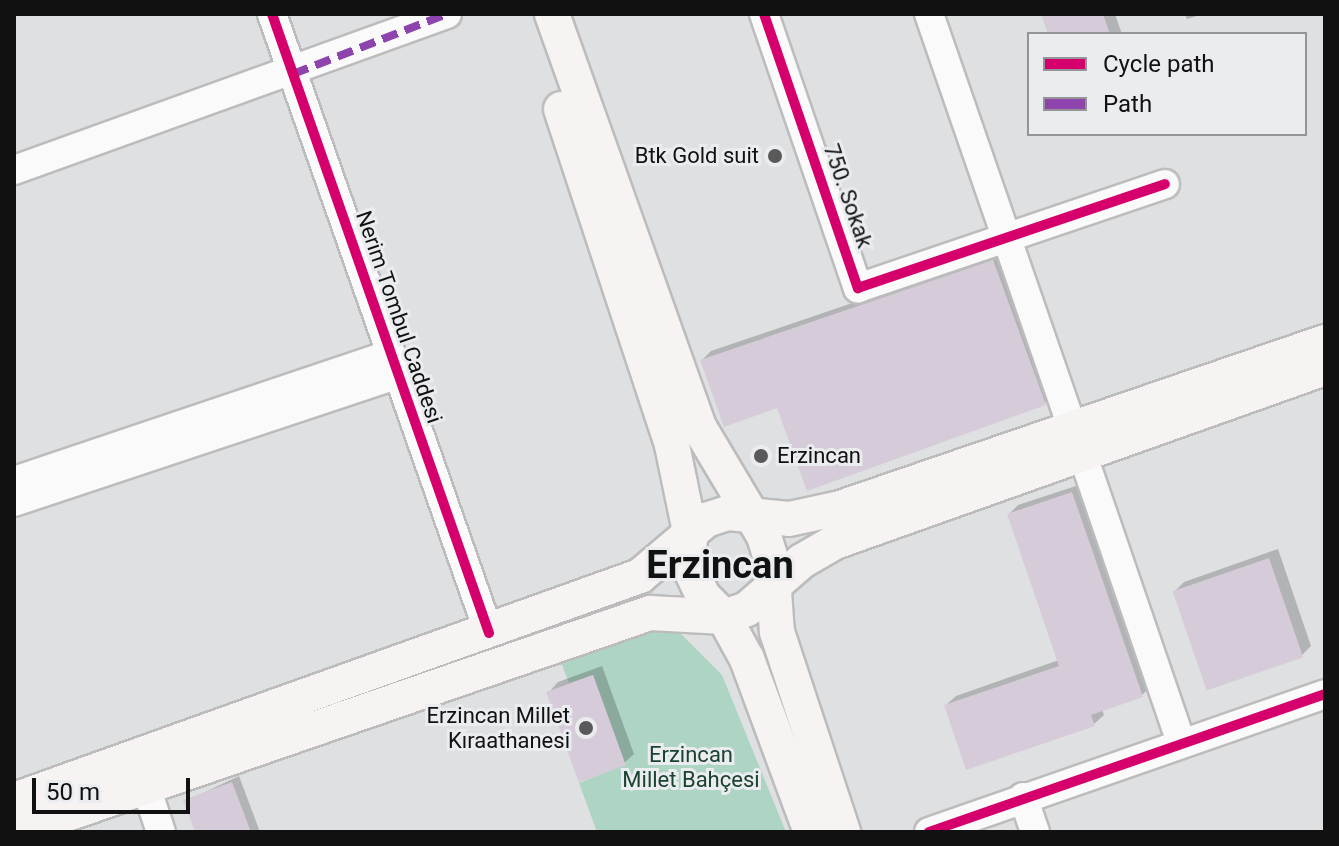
<!DOCTYPE html>
<html>
<head>
<meta charset="utf-8">
<style>
	body { margin:0 }
	#map { position:relative; width:1339px; height:846px; overflow:hidden; background:#dfe0e1; font-family:Roboto,sans-serif }
	div>[style] { position:absolute }
	[style*='--x'] { left:calc(var(--x)*1px); top:calc(var(--y)*1px); width:calc(var(--w)*1px); rotate:calc(var(--a)*1deg) }
	.green>* { inset:0; background:#aed4c3 }
	.shadow>* { inset:0; background:#0003 }
	.building>* { inset:0; background:#d6cbd8; transform-origin:0 0 }
	.roads { filter:drop-shadow(2px 0 #bcbcbd) drop-shadow(-2px 0 #bcbcbd) drop-shadow(0 2px #bcbcbd) drop-shadow(0 -2px #bcbcbd) }
	.minor>* { height:28px; margin:-14px; padding:0 14px; transform-origin:14px; border-radius:14px; background:#fafafa }
	.major>* { height:34px; margin:-17px; padding:0 17px; transform-origin:17px; border-radius:17px; background:#f6f3f2 }
	.quiet>* { height:8px; margin-top:-4px; transform-origin:0; background:repeating-linear-gradient(90deg,#8e44ad 0 16px,transparent 0 24px) }
	.cycleway>* { height:10px; margin:-5px; padding:0 5px; transform-origin:5px; border-radius:5px; background:#d6006c }
	.dots>* { width:22px; height:22px; translate:-50% -50%; box-sizing:border-box; border:4px solid #ebecef; border-radius:50% }
	span { translate:-50% -50%; white-space:nowrap; text-align:center; line-height:1.15; -webkit-text-stroke:6px #ebecef; paint-order:stroke }
	.poi-label { font-size:22px; color:#111112 }
	.right { translate:-100% -50%; text-align:right }
	.left { translate:0 -50%; text-align:left }
	.street-label { font-size:22px; color:#111112 }
	.park-label { font-size:22px; color:#1a4331 }
	.town-label { font-size:38px; color:#111112; font-weight:700 }
	.frame { position:absolute; inset:0; border:16px solid #111112; pointer-events:none }
	.legend { position:absolute; left:1027px; top:32px; width:280px; height:104px; box-sizing:border-box; background:#ebecef; border:2px solid #949497; margin:0; padding:10px 14px; list-style:none; font-size:24px; color:#111112 }
	.legend li { display:flex; align-items:center; gap:16px; height:40px }
	.legend b { width:40px; border:2px solid #949497 }
	.scale { position:absolute; left:32px; top:778px; width:158px; height:36px; box-sizing:border-box; border:4px solid #111112; border-top:0; padding-left:10px; font-size:24px; line-height:28px; white-space:nowrap; color:#111112; -webkit-text-stroke:6px #ebecef; paint-order:stroke }
</style>
</head>
<body>
<div id="map">
	<div class="green">
		<div style="clip-path:polygon(651px 628px,679px 632px,722px 675px,786px 832px,597px 832px,579px 783px,625px 764px,593px 675px,569px 683px,559px 657px)"></div>
	</div>
	<div class="shadow">
		<div style="clip-path:polygon(1043px 14px,1115px 14px,1122px 34px,1050px 34px)"></div>
		<div style="clip-path:polygon(1185px 14px,1203px 14px,1187px 19px)"></div>
		<div style="clip-path:polygon(1002px 252px,1054px 394px,1045px 403px,778px 405px,702px 360px,711px 351px)"></div>
		<div style="clip-path:polygon(1082px 484px,1151px 686px,1142px 695px,1102px 709px,1104px 715px,1094px 724px,946px 705px,956px 696px,1059px 660px,1009px 514px,1018px 505px)"></div>
		<div style="clip-path:polygon(1278px 549px,1311px 646px,1302px 655px,1174px 592px,1184px 582px)"></div>
		<div style="clip-path:polygon(602px 666px,634px 754px,624px 763px,549px 692px,558px 682px)"></div>
		<div style="clip-path:polygon(239px 776px,260px 832px,197px 832px,186px 801px)"></div>
	</div>
	<div class="building">
		<div style="clip-path:polygon(1041px 14px,1103px 14px,1110px 34px,1048px 34px)"></div>
		<div style="clip-path:polygon(993px 260px,1046px 405px,807px 491px,777px 408px,724px 427px,700px 360px)"></div>
		<div style="clip-path:polygon(1072px 492px,1143px 697px,1091px 715px,1095px 726px,966px 770px,944px 705px,1059px 666px,1007px 514px)"></div>
		<div style="left:1269px;top:558px;width:105px;height:102px;rotate:71deg"></div>
		<div style="left:593px;top:675px;width:96px;height:50px;rotate:70deg"></div>
		<div style="clip-path:polygon(232px 782px,251px 832px,195px 832px,183px 800px)"></div>
	</div>
	<div class="roads">
		<div class="minor">
			<div style="--x:272;--y:14;--w:656;--a:70.68"></div>
			<div style="--x:764;--y:14;--w:290;--a:71.1"></div>
			<div style="--x:858;--y:288;--w:324;--a:-18.7"></div>
			<div style="--x:929;--y:14;--w:441;--a:70.9"></div>
			<div style="--x:14;--y:170;--w:460;--a:-19.8"></div>
			<div style="--x:1083;--y:456;--w:303;--a:71.1"></div>
			<div style="--x:14;--y:481;--w:398;--a:-18.6"></div>
			<div style="--x:14;--y:502;--w:405;--a:-18.4"></div>
			<div style="--x:146;--y:787;--w:47;--a:71.6"></div>
			<div style="--x:1023;--y:797;--w:37;--a:71"></div>
			<div style="--x:929;--y:832;--w:419;--a:-19.2"></div>
		</div>
		<div class="major">
			<div style="--x:552;--y:14;--w:438;--a:70.4"></div>
			<div style="--x:699;--y:427;--w:127;--a:59.2"></div>
			<div style="--x:764;--y:536;--w:28;--a:73"></div>
			<div style="--x:772;--y:563;--w:69;--a:85.9"></div>
			<div style="--x:777;--y:632;--w:211;--a:71.7"></div>
			<div style="--x:561;--y:109;--w:354;--a:71.7"></div>
			<div style="--x:672;--y:445;--w:89;--a:78.3"></div>
			<div style="--x:690;--y:532;--w:34;--a:92"></div>
			<div style="--x:689;--y:566;--w:33;--a:65"></div>
			<div style="--x:703;--y:596;--w:30;--a:45"></div>
			<div style="--x:724;--y:617;--w:48;--a:61.3"></div>
			<div style="--x:747;--y:659;--w:184;--a:69.7"></div>
			<div style="--x:14;--y:800;--w:665;--a:-19.69"></div>
			<div style="--x:640;--y:576;--w:87;--a:-40.3"></div>
			<div style="--x:706;--y:520;--w:23;--a:-18"></div>
			<div style="--x:728;--y:513;--w:61;--a:5.6"></div>
			<div style="--x:789;--y:519;--w:52;--a:-12.2"></div>
			<div style="--x:840;--y:508;--w:513;--a:-18.89"></div>
			<div style="--x:15;--y:832;--w:672;--a:-19.03"></div>
			<div style="--x:650;--y:613;--w:74;--a:3.1"></div>
			<div style="--x:724;--y:617;--w:24;--a:-19"></div>
			<div style="--x:747;--y:609;--w:73;--a:-41.1"></div>
			<div style="--x:802;--y:561;--w:38;--a:-30"></div>
			<div style="--x:835;--y:542;--w:520;--a:-19.55"></div>
		</div>
	</div>
	<div class="quiet">
		<div style="--x:293;--y:74;--w:165;--a:-21.3"></div>
	</div>
	<div class="cycleway">
		<div style="--x:272;--y:14;--w:656;--a:70.68"></div>
		<div style="--x:764;--y:14;--w:290;--a:71.1"></div>
		<div style="--x:858;--y:288;--w:324;--a:-18.7"></div>
		<div style="--x:929;--y:832;--w:419;--a:-19.2"></div>
	</div>
	<div class="dots">
		<div style="left:775px;top:156px;background:#59595a"></div>
		<div style="left:761px;top:456px;background:#59595a"></div>
		<div style="left:586px;top:728px;background:#59595a"></div>
	</div>
	<div class="poi-label">
		<span class="right" style="left:759px;top:156px">Btk Gold suit</span>
		<span class="left" style="left:777px;top:456px">Erzincan</span>
		<span class="right" style="left:570px;top:728px">Erzincan Millet<br>Kıraathanesi</span>
	</div>
	<div class="street-label">
		<span style="left:848px;top:196px;rotate:71deg">750. Sokak</span>
		<span style="left:399px;top:317px;rotate:71deg">Nerim Tombul Caddesi</span>
	</div>
	<div class="park-label">
		<span style="left:691px;top:767px">Erzincan<br>Millet Bahçesi</span>
	</div>
	<div class="town-label">
		<span style="left:720px;top:566px">Erzincan</span>
	</div>
	<div class="frame"></div>
	<ul class="legend">
	<li><b style="height:10px;background:#d6006c"></b>Cycle path</li>
	<li><b style="height:10px;background:#8e44ad"></b>Path</li>
	</ul>
	<div class="scale">50 m</div>
</div>
</body>
</html>
